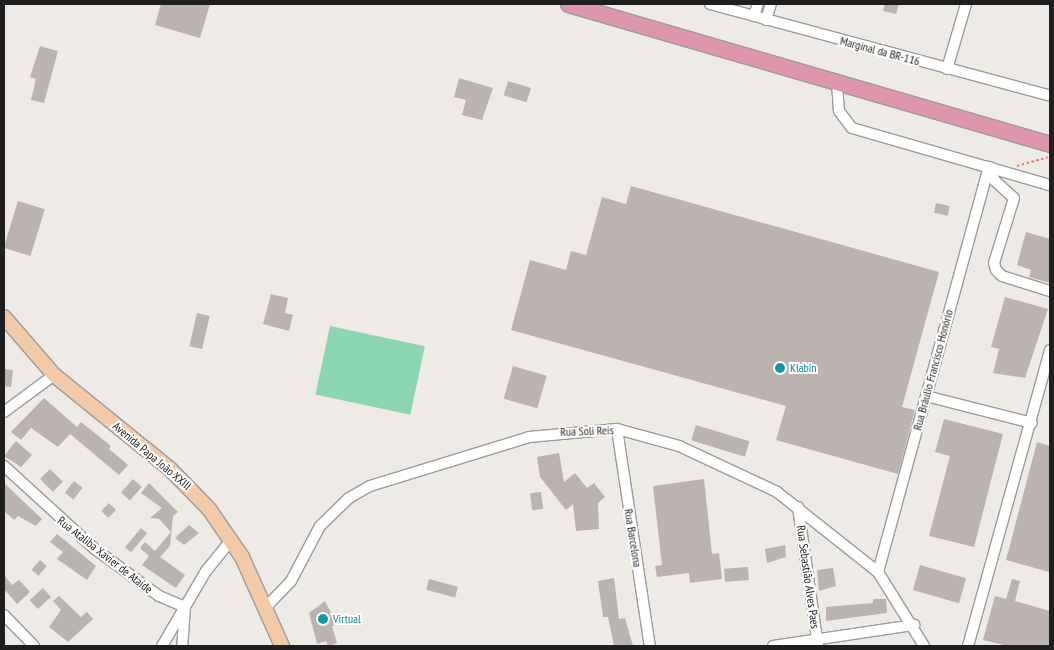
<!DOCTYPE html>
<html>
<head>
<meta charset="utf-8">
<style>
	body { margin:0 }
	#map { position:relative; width:1054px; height:650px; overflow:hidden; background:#eeeae6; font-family:"PT Sans Narrow",sans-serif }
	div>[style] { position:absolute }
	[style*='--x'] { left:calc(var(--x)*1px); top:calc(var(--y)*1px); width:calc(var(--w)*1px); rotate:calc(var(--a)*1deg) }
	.pitch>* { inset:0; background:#8cd5b1; transform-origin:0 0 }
	.building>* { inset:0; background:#bbb3af; transform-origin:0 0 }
	.path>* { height:2px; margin-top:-1px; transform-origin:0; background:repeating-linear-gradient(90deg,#ea7b7b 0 2.5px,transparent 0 5px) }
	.roads { filter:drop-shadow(1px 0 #9c9c9c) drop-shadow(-1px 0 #9c9c9c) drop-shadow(0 1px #9c9c9c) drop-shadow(0 -1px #9c9c9c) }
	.minor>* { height:10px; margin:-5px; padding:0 5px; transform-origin:5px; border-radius:5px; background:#fff }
	.major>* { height:14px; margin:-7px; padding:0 7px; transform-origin:7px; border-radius:7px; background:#f2caa7 }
	.highway>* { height:15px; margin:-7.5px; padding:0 7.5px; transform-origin:7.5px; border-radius:7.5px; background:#dd96ab }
	.dots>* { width:14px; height:14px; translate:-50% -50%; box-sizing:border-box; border:2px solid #fff; border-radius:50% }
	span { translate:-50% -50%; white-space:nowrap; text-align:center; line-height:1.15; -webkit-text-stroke:4px #fff; paint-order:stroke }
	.street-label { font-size:12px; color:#1f1f1f }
	.culture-label { font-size:12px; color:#0d838f }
	.left { translate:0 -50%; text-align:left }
	.frame { position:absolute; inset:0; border:5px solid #1f1f1f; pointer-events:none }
</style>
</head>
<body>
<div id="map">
	<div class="pitch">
		<div style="left:330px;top:326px;width:97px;height:70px;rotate:12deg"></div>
	</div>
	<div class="building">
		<div style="clip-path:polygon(161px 4px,210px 4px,200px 38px,155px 25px)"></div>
		<div style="clip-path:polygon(885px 4px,899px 4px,896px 14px,883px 11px)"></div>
		<div style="clip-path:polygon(40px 46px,58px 51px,44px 103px,31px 100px,36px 79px,30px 77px)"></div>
		<div style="clip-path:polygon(459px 78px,493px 88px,482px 120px,462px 115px,466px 100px,454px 97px)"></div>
		<div style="left:508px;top:81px;width:24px;height:15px;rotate:17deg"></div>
		<div style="clip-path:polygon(631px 186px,939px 272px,902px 407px,915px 410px,898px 474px,776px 440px,786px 406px,511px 330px,530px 260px,566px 270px,571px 251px,586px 255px,602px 197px,626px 204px)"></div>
		<div style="left:18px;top:201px;width:28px;height:49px;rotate:17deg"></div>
		<div style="left:936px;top:203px;width:14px;height:10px;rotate:12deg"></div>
		<div style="clip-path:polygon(1026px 232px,1050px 239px,1050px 283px,1029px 277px,1031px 270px,1017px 265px)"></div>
		<div style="clip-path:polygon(271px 294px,288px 298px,285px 313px,293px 315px,289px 331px,263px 324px)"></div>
		<div style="clip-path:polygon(1005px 297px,1048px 309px,1025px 378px,993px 373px,999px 349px,991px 347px)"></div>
		<div style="left:197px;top:313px;width:13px;height:34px;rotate:13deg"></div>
		<div style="left:513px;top:366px;width:35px;height:34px;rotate:16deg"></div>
		<div style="clip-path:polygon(4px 369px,13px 370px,11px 387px,4px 386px)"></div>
		<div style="clip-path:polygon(44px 398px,77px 427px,81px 422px,111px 446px,109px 449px,128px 465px,119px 475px,70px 434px,58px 447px,31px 428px,21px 440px,11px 432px)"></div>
		<div style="clip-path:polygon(944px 419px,1003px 434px,974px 547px,929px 536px,950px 456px,935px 452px)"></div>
		<div style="left:696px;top:425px;width:56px;height:16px;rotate:17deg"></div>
		<div style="clip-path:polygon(16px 441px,32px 455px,21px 467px,4px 456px)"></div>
		<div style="clip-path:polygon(1037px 442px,1050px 446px,1049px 572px,1006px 560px)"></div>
		<div style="clip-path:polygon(559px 453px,564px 482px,575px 473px,587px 488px,594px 483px,605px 497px,598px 503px,599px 529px,576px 531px,573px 504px,566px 510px,540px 477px,537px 457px)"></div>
		<div style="left:50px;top:469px;width:18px;height:14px;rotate:45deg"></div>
		<div style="left:133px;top:479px;width:12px;height:18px;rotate:42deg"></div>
		<div style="clip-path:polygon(704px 479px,712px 554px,719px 553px,722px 579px,690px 583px,689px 573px,657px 577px,655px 566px,662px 565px,653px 486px)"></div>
		<div style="left:74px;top:481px;width:11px;height:15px;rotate:38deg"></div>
		<div style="clip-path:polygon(4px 483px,42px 519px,36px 526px,18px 516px,14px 520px,4px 511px)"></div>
		<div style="clip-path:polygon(149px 483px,178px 512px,173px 516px,170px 546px,160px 557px,185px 575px,176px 588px,142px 565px,149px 556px,140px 548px,145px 542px,155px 551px,171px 532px,159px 519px,150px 518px,162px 508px,141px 493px)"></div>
		<div style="left:541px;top:492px;width:17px;height:11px;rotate:83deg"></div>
		<div style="left:109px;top:503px;width:10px;height:11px;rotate:45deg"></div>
		<div style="clip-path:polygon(189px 525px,199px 533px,184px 545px,175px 538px)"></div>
		<div style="left:141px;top:528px;width:8px;height:25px;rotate:40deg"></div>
		<div style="clip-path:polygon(57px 534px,96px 566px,87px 580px,57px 559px,63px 552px,50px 542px)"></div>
		<div style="clip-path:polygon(785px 545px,786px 557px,767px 563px,765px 549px)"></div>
		<div style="left:40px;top:560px;width:9px;height:13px;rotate:41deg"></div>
		<div style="left:920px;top:565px;width:48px;height:26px;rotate:16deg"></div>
		<div style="left:748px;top:567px;width:13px;height:24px;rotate:86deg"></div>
		<div style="clip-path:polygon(833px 568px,836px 586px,819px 591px,817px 570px)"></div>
		<div style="clip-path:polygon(4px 575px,12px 585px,19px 580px,30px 592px,17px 604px,4px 589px)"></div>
		<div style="clip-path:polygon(614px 578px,619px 619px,625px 618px,633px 646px,614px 646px,608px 617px,603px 617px,598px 581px)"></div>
		<div style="left:429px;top:579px;width:30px;height:11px;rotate:15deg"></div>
		<div style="clip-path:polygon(1012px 579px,1020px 581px,1015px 601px,1050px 611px,1050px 646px,1008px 646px,983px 640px,995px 596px,1006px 599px)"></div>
		<div style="left:43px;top:588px;width:12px;height:18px;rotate:48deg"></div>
		<div style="clip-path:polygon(59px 596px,81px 617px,87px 612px,93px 619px,68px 642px,49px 627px,61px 610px,53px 601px)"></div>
		<div style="clip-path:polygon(873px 599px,886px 599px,887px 613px,826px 621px,826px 607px,873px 603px)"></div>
		<div style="clip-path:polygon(325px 601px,337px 625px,332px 626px,337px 643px,328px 646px,326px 641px,317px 644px,309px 613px)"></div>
	</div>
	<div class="path">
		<div style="--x:1017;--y:166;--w:32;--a:-16"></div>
	</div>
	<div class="roads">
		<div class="minor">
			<div style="--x:710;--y:4;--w:352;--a:15.1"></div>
			<div style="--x:754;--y:16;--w:13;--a:-72"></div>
			<div style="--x:766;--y:20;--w:17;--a:-73"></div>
			<div style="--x:947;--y:69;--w:68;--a:-73.7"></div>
			<div style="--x:837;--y:83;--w:28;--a:86"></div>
			<div style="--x:839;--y:111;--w:21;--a:53"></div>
			<div style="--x:852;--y:128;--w:206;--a:16.1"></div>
			<div style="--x:989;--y:167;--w:15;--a:67"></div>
			<div style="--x:995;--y:181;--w:25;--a:42"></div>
			<div style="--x:1014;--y:198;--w:68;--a:107.1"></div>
			<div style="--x:994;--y:263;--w:7;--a:74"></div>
			<div style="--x:996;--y:270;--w:8;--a:45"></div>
			<div style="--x:1002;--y:276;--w:50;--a:17.4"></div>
			<div style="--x:926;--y:396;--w:109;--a:14.3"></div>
			<div style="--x:4;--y:412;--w:62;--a:-36.5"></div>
			<div style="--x:617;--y:429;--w:219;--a:81.4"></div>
			<div style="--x:4;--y:466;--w:123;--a:42.4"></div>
			<div style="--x:95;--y:549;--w:79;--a:36.3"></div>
			<div style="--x:159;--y:596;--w:28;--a:23"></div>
			<div style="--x:185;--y:607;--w:39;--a:94"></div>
			<div style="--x:798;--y:507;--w:139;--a:81.8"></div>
			<div style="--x:878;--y:572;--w:420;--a:-74.7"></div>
			<div style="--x:266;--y:607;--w:36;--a:-46"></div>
			<div style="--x:291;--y:581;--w:62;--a:-62.2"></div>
			<div style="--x:320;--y:526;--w:40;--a:-44"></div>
			<div style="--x:349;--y:498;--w:24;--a:-30"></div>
			<div style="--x:370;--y:486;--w:166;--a:-17.1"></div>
			<div style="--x:529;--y:437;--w:88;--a:-5.2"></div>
			<div style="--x:617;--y:429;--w:64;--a:15.3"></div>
			<div style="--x:679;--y:446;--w:108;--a:25.1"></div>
			<div style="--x:777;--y:492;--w:129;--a:38.4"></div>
			<div style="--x:878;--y:572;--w:87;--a:58.1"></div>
			<div style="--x:4;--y:615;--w:43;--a:45.9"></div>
			<div style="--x:162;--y:646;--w:87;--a:-59.6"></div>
			<div style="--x:206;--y:571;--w:41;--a:-50.9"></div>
			<div style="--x:773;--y:646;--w:143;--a:-8.5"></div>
			<div style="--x:968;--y:646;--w:307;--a:-74.5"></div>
		</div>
		<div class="major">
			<div style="--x:4;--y:317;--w:77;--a:49.2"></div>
			<div style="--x:54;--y:375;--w:149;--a:39"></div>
			<div style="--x:170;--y:469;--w:56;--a:45.7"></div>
			<div style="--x:209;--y:509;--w:58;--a:55.5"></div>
			<div style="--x:242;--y:557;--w:98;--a:65.8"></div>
		</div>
		<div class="highway">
			<div style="--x:568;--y:4;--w:502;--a:16.2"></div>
		</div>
	</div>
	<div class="dots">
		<div style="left:780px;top:368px;background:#0f9aa8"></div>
		<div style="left:323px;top:619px;background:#0f9aa8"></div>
	</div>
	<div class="street-label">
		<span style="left:880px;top:51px;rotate:15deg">Marginal da BR-116</span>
		<span style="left:933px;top:370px;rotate:-75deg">Rua Bráulio Francisco Honório</span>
		<span style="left:587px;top:431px;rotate:-2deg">Rua Soli Reis</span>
		<span style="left:152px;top:456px;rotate:40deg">Avenida Papa João XXIII</span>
		<span style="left:633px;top:538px;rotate:81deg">Rua Barcelona</span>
		<span style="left:105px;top:555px;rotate:38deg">Rua Ataliba Xavier de Ataíde</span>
		<span style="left:808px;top:577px;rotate:82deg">Rua Sebastião Alves Paes</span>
	</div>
	<div class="culture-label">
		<span class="left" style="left:790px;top:368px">Klabin</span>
		<span class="left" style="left:333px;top:619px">Virtual</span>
	</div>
	<div class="frame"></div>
</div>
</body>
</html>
